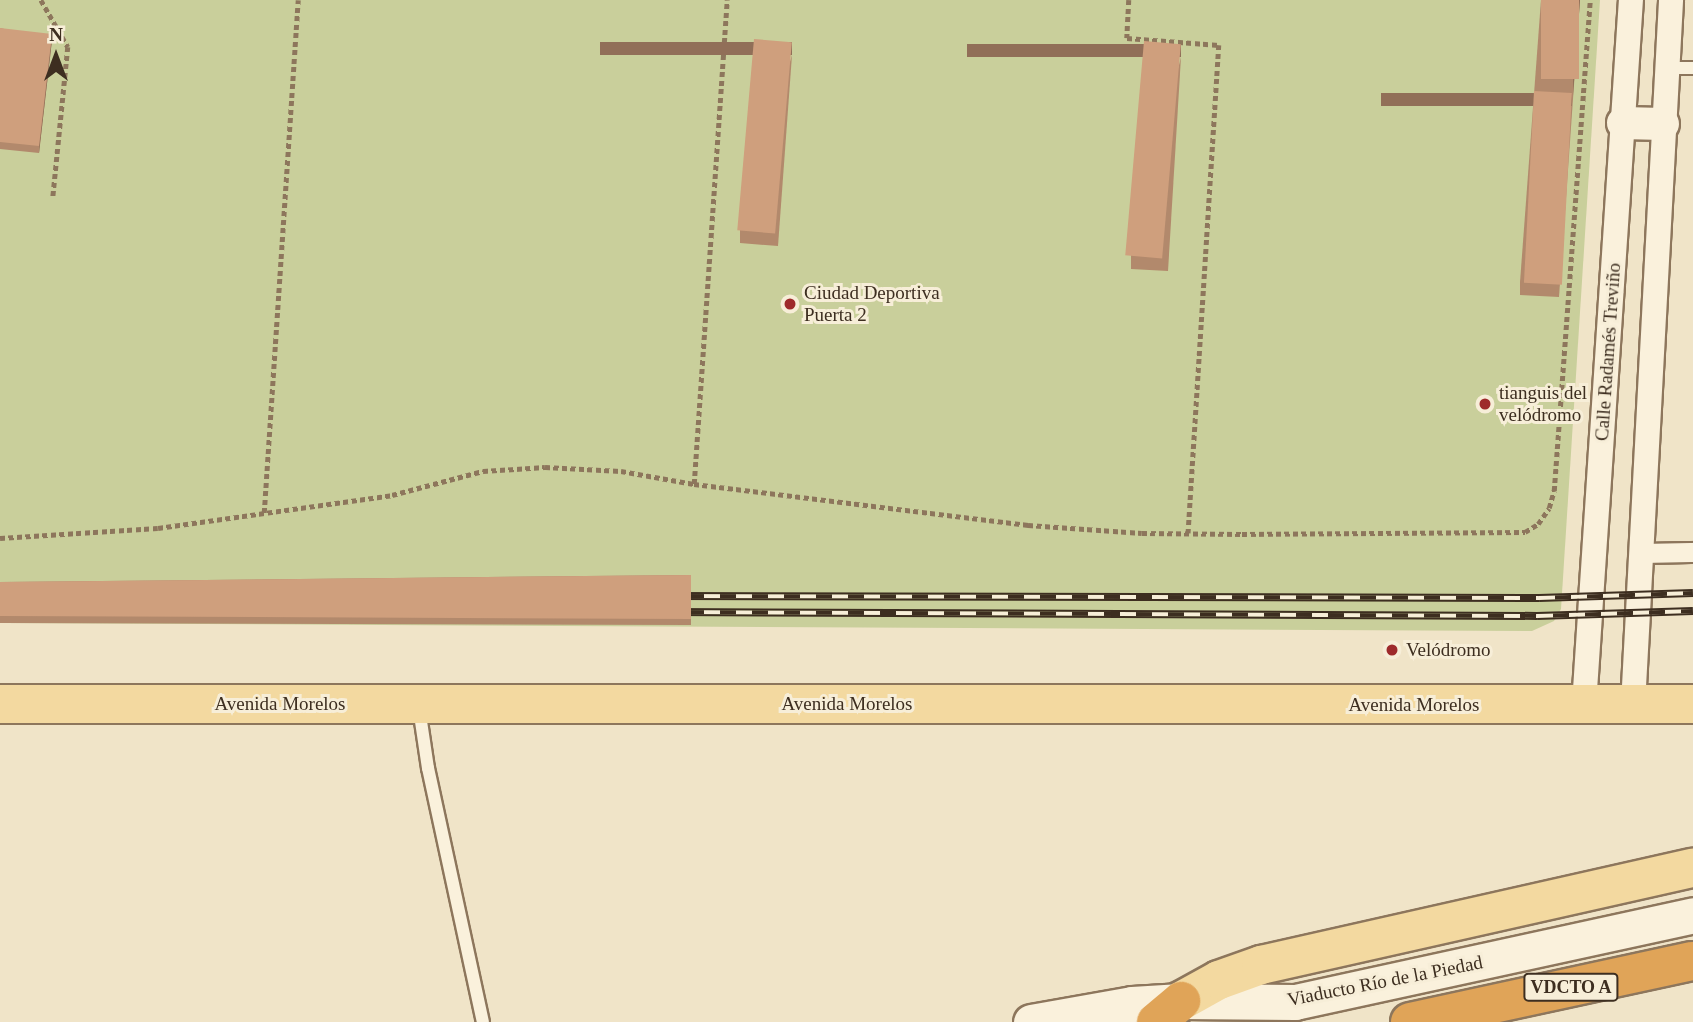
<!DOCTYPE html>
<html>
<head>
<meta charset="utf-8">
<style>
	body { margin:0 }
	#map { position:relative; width:1693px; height:1022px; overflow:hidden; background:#f0e4c8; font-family:Georgia,serif }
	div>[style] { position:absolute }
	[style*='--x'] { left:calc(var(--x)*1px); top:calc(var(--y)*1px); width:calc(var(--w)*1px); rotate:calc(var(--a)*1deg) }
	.green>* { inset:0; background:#c9cf9b }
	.path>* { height:4.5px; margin-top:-2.25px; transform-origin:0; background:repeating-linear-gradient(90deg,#8d765c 0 5px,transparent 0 8.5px) }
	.roads { filter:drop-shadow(2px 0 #8d765c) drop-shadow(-2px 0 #8d765c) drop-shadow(0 2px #8d765c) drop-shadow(0 -2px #8d765c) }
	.service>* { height:12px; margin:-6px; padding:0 6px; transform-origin:6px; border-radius:6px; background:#faf1dc }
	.pedestrian>* { height:19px; margin:-9.5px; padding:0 9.5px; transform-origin:9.5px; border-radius:9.5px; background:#faf1dc }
	.minor>* { height:24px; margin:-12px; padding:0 12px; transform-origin:12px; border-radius:12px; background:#faf1dc }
	.tertiary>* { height:32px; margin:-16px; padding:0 16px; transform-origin:16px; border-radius:16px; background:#faf1dc }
	.secondary>* { height:35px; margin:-17.5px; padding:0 17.5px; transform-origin:17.5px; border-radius:17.5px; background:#faf1dc }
	.primary>* { height:38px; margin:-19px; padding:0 19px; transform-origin:19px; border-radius:19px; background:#f3d9a0 }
	.motorway>* { height:38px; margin:-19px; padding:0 19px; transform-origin:19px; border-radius:19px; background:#e0a458 }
	.rail>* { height:8px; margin-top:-4px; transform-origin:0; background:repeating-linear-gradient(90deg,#f7eed8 0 16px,#3d2e20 0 32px); box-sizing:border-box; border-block:2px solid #3d2e20 }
	.wall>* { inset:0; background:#b2896c }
	.shaded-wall>* { inset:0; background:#916f58; transform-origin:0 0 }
	.building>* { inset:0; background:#cf9f7d; transform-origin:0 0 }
	.dots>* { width:19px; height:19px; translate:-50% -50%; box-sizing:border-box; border:4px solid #f7eed8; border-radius:50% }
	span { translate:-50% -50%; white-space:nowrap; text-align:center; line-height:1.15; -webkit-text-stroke:6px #f7eed8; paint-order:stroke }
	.shield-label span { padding:2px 5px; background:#f7eed8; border:2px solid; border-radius:5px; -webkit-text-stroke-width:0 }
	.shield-label { font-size:18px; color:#3d2e20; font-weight:700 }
	.poi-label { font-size:19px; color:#3d2e20 }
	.left { translate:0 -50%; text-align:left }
	.street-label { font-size:19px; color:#3d2e20 }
	.north { position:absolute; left:21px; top:21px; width:70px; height:70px; -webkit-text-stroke:5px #f7eed8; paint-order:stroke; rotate:0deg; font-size:19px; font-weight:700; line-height:28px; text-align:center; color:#3d2e20 }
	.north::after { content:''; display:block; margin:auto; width:24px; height:32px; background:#3d2e20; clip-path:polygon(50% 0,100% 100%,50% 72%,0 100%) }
</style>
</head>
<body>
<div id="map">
	<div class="green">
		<div style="clip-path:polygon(0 0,1600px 0,1561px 609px,1554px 621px,1532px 631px,0 623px)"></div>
	</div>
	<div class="path">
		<div style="--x:41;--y:0;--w:54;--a:60.1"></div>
		<div style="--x:68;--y:47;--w:151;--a:95.7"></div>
		<div style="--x:1129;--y:0;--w:38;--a:93"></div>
		<div style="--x:1127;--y:38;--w:92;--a:4.4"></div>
		<div style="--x:1219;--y:45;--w:489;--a:93.6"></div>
		<div style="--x:694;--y:484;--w:485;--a:-86.1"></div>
		<div style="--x:264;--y:513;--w:514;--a:-86.21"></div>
		<div style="--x:0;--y:538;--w:158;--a:-3.6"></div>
		<div style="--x:158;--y:528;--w:236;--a:-8"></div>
		<div style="--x:392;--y:495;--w:94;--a:-14.8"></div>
		<div style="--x:483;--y:471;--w:62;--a:-3.7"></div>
		<div style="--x:545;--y:467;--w:76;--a:3"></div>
		<div style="--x:621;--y:471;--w:74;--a:10.1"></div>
		<div style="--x:694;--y:484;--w:337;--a:7"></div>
		<div style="--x:1028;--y:525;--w:114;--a:4"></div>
		<div style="--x:1142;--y:533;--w:100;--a:0.6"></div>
		<div style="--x:1242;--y:534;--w:283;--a:-0.4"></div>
		<div style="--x:1525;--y:532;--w:15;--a:-32"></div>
		<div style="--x:1538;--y:524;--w:19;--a:-55"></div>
		<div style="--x:1549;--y:508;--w:18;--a:-74"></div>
		<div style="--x:1554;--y:491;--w:492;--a:-85.8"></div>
	</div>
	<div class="roads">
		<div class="service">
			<div style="--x:1667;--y:68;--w:26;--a:0"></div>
			<div style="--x:419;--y:708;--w:61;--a:81.5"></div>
			<div style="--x:428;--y:768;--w:260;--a:77.8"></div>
		</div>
		<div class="pedestrian">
			<div style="--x:1640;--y:553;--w:53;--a:-1.1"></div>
		</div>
		<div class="minor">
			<div style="--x:1584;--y:705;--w:707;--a:-86.19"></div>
			<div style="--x:1633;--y:705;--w:706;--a:-86.91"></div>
		</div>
		<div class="tertiary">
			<div style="--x:1623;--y:123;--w:40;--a:1.4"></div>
		</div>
		<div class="secondary">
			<div style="--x:1031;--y:1022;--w:103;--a:-10.1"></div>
			<div style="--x:1132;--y:1004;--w:49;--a:-3.5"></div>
			<div style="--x:1181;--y:1001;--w:114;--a:0.5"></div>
			<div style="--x:1295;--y:1002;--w:407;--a:-12.3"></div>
		</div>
		<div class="primary">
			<div style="--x:0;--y:704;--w:1693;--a:0"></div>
			<div style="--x:1181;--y:1001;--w:43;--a:-28.9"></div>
			<div style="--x:1219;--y:980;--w:45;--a:-19.7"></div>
			<div style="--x:1261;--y:965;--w:443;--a:-12.7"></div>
		</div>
		<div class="motorway">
			<div style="--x:1156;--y:1022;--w:33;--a:-40"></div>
			<div style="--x:1410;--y:1022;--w:289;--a:-12.2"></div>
		</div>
	</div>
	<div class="rail">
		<div style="--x:672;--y:596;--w:867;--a:0.13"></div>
		<div style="--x:1539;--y:598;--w:154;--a:-1.9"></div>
		<div style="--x:672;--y:612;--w:865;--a:0.26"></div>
		<div style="--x:1537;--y:616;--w:156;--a:-1.8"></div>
	</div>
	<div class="wall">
		<div style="clip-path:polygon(1541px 0,1580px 0,1559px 297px,1520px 295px,1520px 282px)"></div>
		<div style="clip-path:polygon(0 28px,52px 40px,39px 153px,0 149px)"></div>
		<div style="clip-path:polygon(792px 55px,778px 246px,740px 243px,740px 230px)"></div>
		<div style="clip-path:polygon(1181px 57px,1168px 271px,1131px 269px,1131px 256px)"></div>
		<div style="clip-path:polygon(691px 575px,691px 625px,0 623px,0 582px)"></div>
	</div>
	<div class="shaded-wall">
		<div style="clip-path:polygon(1579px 0,1580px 0,1573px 95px,1573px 82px)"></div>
		<div style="clip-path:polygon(52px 34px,52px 40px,39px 153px,39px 146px)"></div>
		<div style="left:792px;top:42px;width:13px;height:192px;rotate:90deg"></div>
		<div style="left:1181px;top:44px;width:13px;height:214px;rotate:90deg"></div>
		<div style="left:1572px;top:93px;width:13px;height:191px;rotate:90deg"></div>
	</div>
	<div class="building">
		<div style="left:1541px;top:0;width:38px;height:79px"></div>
		<div style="clip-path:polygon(0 28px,52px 34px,39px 146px,0 142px)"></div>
		<div style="left:754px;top:39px;width:38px;height:192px;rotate:5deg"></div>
		<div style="left:1144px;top:41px;width:37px;height:215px;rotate:5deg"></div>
		<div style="left:1534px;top:91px;width:38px;height:192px;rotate:3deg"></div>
		<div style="clip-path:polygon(691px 575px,691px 619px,0 616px,0 582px)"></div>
	</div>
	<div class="dots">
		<div style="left:790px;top:304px;background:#9e2a2b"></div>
		<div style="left:1485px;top:404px;background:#9e2a2b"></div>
		<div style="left:1392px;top:650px;background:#9e2a2b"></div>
	</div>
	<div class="shield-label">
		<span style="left:1571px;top:987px">VDCTO A</span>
	</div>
	<div class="poi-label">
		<span class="left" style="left:804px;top:304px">Ciudad Deportiva<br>Puerta 2</span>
		<span class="left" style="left:1499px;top:404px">tianguis del<br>velódromo</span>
		<span class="left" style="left:1406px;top:650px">Velódromo</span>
	</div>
	<div class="street-label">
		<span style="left:1608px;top:352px;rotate:-86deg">Calle Radamés Treviño</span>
		<span style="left:280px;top:704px">Avenida Morelos</span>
		<span style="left:847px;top:704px">Avenida Morelos</span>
		<span style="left:1414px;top:705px">Avenida Morelos</span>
		<span style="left:1385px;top:981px;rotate:-11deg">Viaducto Río de la Piedad</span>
	</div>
	<div class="north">N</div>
</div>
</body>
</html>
